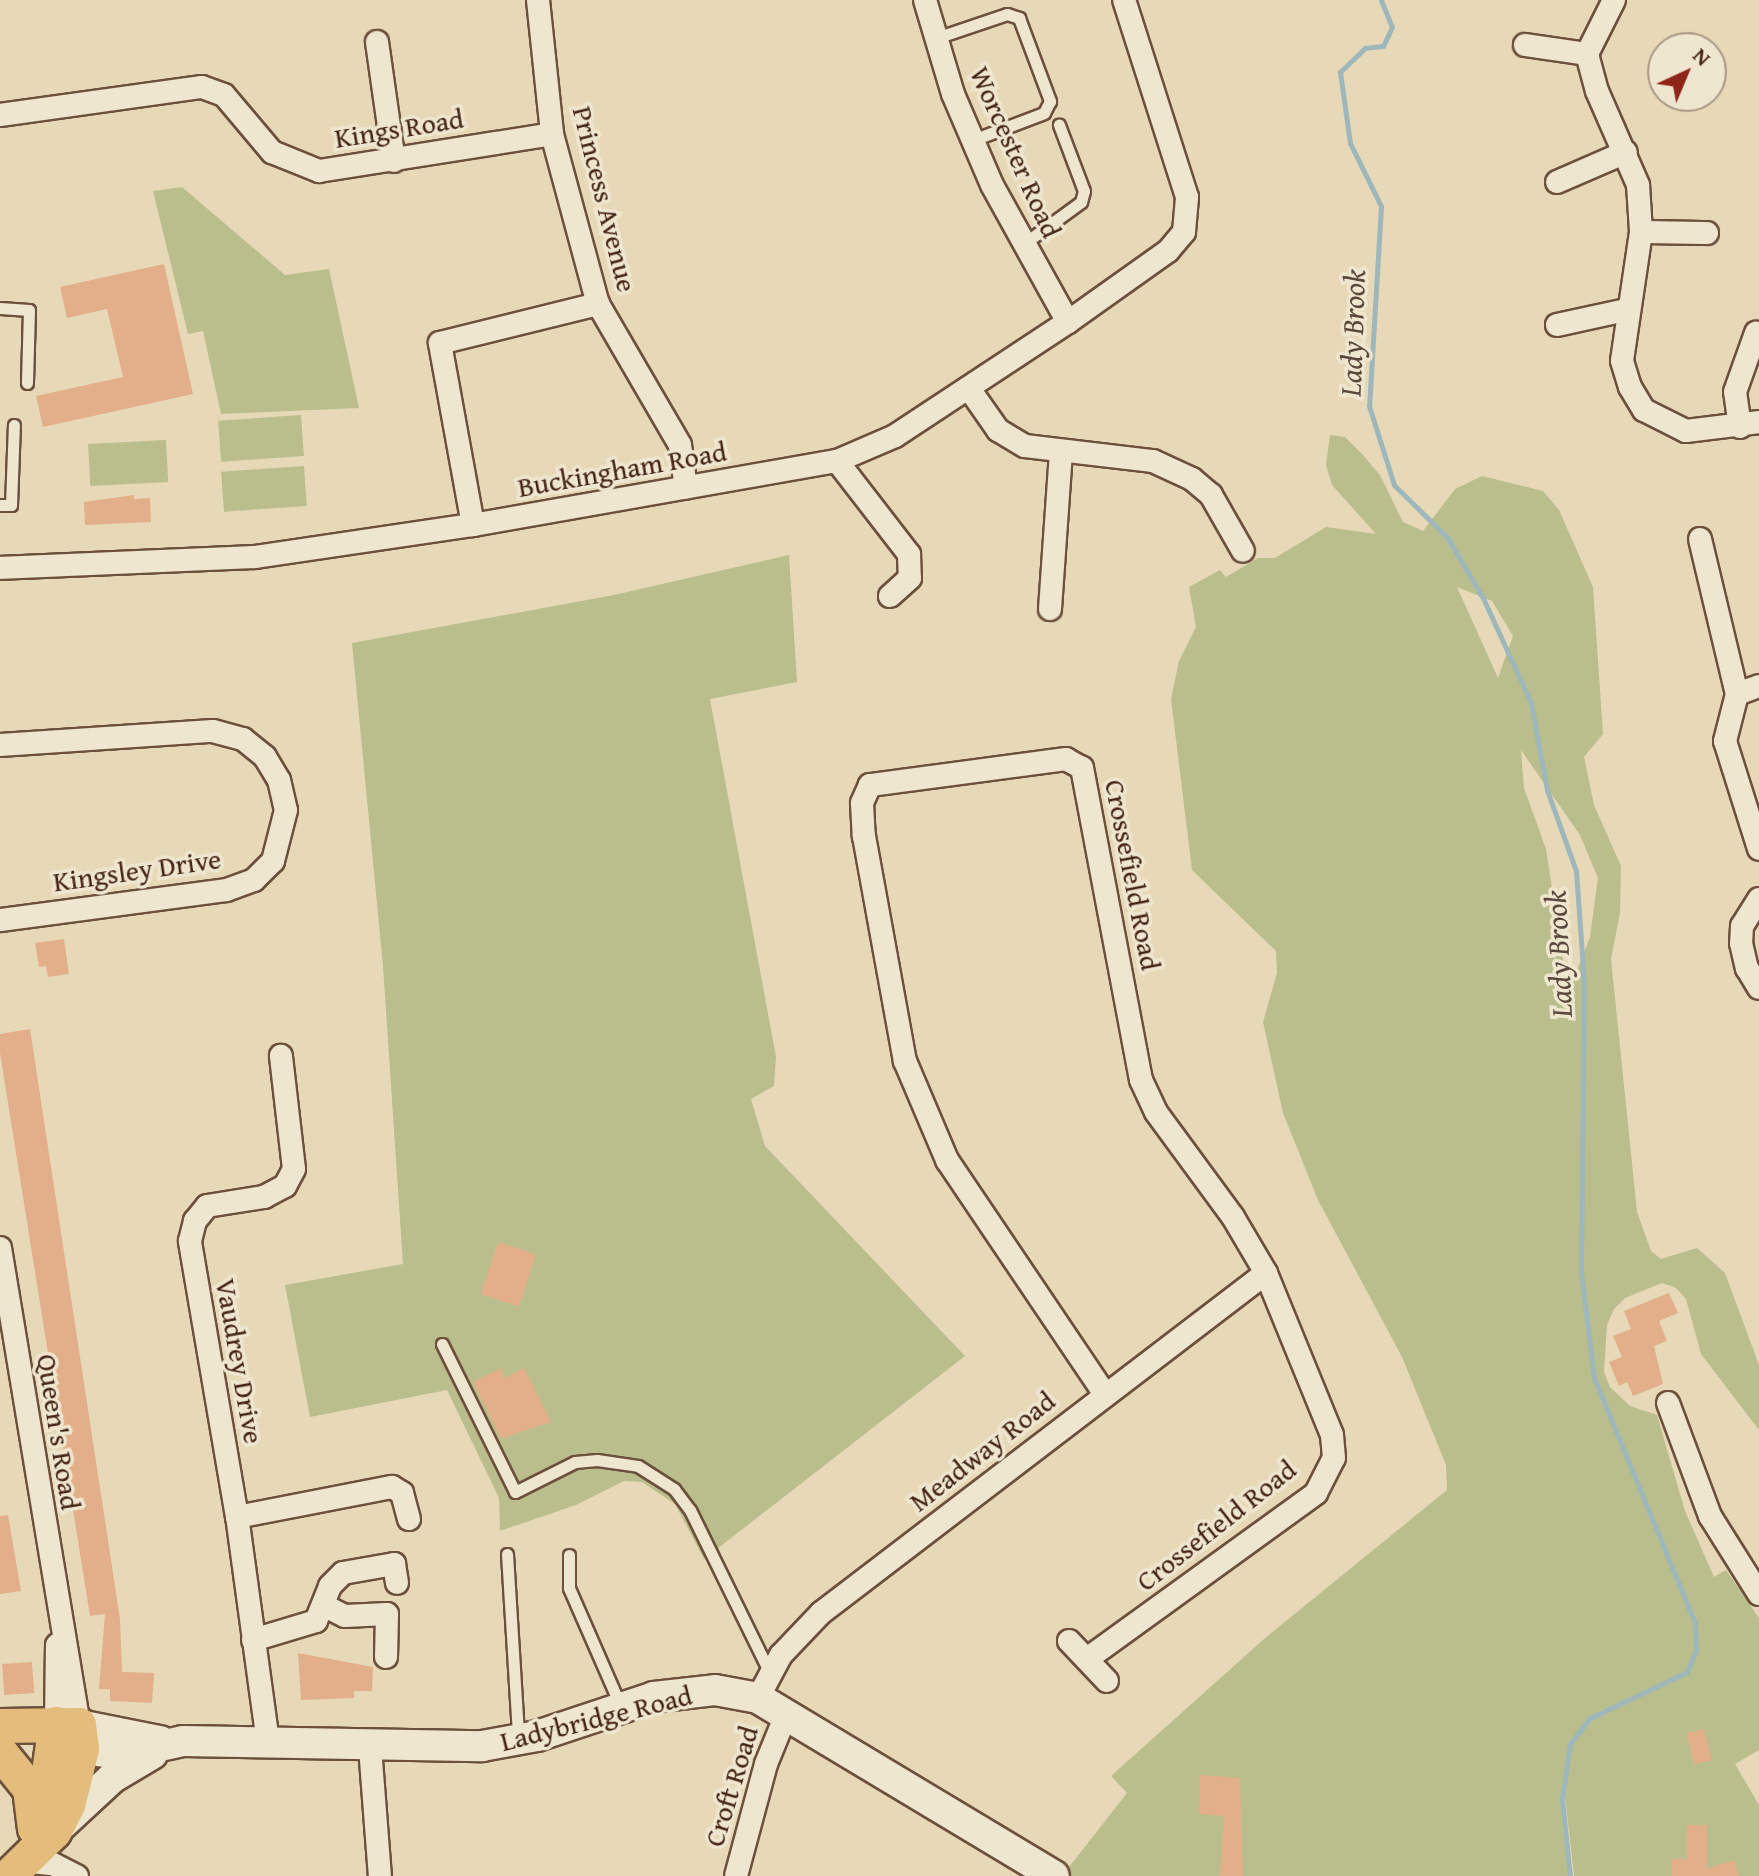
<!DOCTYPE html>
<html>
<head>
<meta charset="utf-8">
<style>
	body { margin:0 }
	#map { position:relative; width:1759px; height:1876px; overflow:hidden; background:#e7d9b7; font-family:"Gentium Book Plus",serif }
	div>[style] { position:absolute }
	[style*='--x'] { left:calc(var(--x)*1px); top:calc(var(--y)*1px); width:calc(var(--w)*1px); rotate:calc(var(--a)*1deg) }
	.green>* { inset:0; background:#b9be8c; transform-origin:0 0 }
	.stream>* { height:5px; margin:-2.5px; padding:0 2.5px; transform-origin:2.5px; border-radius:2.5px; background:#9db7bb }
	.building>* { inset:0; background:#e2af8a; transform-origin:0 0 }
	.roads { filter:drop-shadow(2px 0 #6c503c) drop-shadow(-2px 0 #6c503c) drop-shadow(0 2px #6c503c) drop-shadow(0 -2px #6c503c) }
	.lane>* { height:11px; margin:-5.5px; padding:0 5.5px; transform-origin:5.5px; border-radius:5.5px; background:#efe6d0 }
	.street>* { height:22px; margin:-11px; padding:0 11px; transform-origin:11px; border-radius:11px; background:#efe6d0 }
	.secondary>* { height:30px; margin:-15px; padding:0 15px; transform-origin:15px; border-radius:15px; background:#efe6d0 }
	.primary>* { height:34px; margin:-17px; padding:0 17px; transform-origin:17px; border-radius:17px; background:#e4bc7c }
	span { translate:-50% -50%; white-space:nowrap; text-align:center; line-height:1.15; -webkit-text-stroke:7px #efe6d0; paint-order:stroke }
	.street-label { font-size:28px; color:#432313 }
	.water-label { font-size:30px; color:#5a483d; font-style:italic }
	.north { position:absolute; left:1647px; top:32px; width:80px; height:80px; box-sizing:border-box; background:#efe6d0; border:2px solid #aa9884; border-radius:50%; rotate:44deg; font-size:22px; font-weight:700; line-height:32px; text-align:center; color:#432313 }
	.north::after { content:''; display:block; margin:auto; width:28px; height:36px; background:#8f2418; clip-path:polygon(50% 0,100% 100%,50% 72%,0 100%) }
</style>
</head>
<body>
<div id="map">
	<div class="green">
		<div style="clip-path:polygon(182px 187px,285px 275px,329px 269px,359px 408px,221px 414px,203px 331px,188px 334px,153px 191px)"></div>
		<div style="left:301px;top:415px;width:41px;height:83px;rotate:86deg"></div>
		<div style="clip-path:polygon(evenodd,1330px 435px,1345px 437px,1363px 455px,1380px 475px,1403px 522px,1423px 531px,1455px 489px,1482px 476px,1543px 491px,1559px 510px,1593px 587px,1603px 734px,1584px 757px,1594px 805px,1621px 866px,1620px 913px,1611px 959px,1637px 1212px,1651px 1251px,1661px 1259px,1697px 1248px,1725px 1273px,1759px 1365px,1759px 1430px,1701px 1354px,1686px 1299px,1676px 1288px,1662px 1283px,1625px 1298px,1614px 1309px,1607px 1325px,1604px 1372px,1610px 1387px,1630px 1406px,1657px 1415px,1685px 1511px,1714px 1577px,1726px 1570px,1759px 1618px,1759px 1750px,1735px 1764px,1759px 1805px,1759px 1876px,1574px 1876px,1564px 1787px,1570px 1876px,1062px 1876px,1127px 1793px,1111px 1776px,1264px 1639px,1447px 1490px,1446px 1465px,1402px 1357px,1318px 1200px,1283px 1113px,1263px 1022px,1277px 973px,1276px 951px,1192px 870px,1171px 699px,1179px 661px,1196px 627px,1189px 587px,1220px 570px,1226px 577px,1258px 558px,1275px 558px,1326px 527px,1376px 534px,1332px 485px,1326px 465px,1330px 435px,1457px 587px,1492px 601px,1513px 636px,1498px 678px,1457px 587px,1330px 435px,1521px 750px,1580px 835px,1598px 878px,1590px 937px,1568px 993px,1546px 849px,1524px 788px,1521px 750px)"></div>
		<div style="left:166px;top:440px;width:42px;height:78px;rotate:87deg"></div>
		<div style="left:304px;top:466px;width:40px;height:83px;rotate:86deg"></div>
		<div style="clip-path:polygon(789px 555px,797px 682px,710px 699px,776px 1057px,774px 1086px,751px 1099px,765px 1146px,965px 1356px,704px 1559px,675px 1504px,642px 1482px,624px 1481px,576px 1505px,500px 1531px,499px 1498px,447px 1390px,310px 1417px,285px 1285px,403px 1264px,383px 966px,352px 643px,614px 595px)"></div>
	</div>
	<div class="stream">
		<div style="--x:1381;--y:0;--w:29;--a:68"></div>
		<div style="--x:1392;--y:27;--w:21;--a:115"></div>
		<div style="--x:1383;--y:46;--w:18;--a:174"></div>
		<div style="--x:1365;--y:48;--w:35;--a:136"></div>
		<div style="--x:1340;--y:72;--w:72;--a:82"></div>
		<div style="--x:1350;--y:143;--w:70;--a:63.8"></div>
		<div style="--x:1381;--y:206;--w:200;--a:93.4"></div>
		<div style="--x:1369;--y:406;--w:83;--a:72.4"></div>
		<div style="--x:1394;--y:485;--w:74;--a:44.5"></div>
		<div style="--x:1447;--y:537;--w:71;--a:59.5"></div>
		<div style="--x:1483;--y:598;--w:115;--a:65.4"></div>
		<div style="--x:1531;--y:703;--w:88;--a:79.6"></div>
		<div style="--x:1547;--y:790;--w:86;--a:70.3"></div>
		<div style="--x:1576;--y:871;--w:112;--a:85.9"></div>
		<div style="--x:1584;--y:983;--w:289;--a:90.6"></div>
		<div style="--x:1581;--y:1272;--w:107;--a:83"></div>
		<div style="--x:1594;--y:1378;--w:265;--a:67.6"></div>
		<div style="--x:1695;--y:1623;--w:27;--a:88"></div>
		<div style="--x:1696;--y:1650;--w:24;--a:112"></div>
		<div style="--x:1687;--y:1672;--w:107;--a:154.6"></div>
		<div style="--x:1590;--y:1718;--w:33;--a:128"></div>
		<div style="--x:1570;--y:1744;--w:56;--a:98.3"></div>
		<div style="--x:1562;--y:1799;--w:77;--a:84.1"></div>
	</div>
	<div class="building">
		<div style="clip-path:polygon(164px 264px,193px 394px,43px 427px,36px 396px,123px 377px,107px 309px,67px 318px,60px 287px)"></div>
		<div style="clip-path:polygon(134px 495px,134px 499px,150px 498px,151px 522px,85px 525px,84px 502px)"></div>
		<div style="clip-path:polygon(64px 939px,69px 974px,48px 977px,46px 966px,39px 967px,35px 943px)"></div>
		<div style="clip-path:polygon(30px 1029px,120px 1619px,122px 1672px,154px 1673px,152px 1703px,110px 1701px,110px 1689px,99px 1689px,105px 1614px,90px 1616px,0 1053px,0 1034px)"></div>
		<div style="left:498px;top:1242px;width:40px;height:55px;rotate:18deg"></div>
		<div style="clip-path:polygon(1669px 1293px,1678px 1313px,1659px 1321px,1667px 1341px,1654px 1346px,1663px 1384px,1633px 1396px,1627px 1382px,1619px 1386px,1609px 1362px,1622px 1357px,1613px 1336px,1631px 1329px,1624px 1311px)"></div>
		<div style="clip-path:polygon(501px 1368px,505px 1378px,524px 1368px,551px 1422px,501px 1439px,473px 1382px)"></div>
		<div style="clip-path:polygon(8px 1515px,21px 1591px,0 1594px,0 1516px)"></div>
		<div style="clip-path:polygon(298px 1653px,373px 1667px,372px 1691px,354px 1691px,354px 1698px,301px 1700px)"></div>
		<div style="left:32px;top:1662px;width:31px;height:30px;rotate:86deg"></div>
		<div style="left:1704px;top:1729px;width:32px;height:18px;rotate:76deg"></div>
		<div style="clip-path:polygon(1200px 1775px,1240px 1778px,1243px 1876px,1220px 1876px,1224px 1816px,1199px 1814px)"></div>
		<div style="clip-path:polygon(1687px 1825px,1707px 1825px,1707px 1869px,1734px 1860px,1739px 1876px,1672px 1876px,1672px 1859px,1687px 1859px)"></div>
	</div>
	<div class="roads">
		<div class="lane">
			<div style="--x:936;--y:38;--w:75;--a:-18.7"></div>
			<div style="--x:1007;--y:14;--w:13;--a:18"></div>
			<div style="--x:1019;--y:18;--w:89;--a:69.5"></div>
			<div style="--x:1050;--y:101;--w:13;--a:117"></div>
			<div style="--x:1044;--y:113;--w:76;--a:159.2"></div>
			<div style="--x:1022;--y:245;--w:73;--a:-36.1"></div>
			<div style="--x:1081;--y:202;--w:11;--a:-75"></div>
			<div style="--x:1084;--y:191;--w:71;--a:-110.7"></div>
			<div style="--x:0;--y:308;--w:29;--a:4"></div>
			<div style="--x:29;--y:310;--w:73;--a:91.6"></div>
			<div style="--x:0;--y:505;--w:11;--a:0"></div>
			<div style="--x:11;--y:505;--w:80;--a:-87.9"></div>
			<div style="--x:442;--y:1344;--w:165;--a:63.7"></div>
			<div style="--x:515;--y:1492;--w:67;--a:-26.6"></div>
			<div style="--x:575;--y:1462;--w:22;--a:-5"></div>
			<div style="--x:597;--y:1460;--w:41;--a:8.3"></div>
			<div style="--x:638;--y:1466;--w:43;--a:32.6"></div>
			<div style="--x:674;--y:1489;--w:26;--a:53"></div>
			<div style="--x:690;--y:1510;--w:182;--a:63.9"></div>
			<div style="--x:507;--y:1554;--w:182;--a:86.5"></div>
			<div style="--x:569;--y:1555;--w:33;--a:90"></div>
			<div style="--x:569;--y:1588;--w:130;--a:66.4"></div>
		</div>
		<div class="street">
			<div style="--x:538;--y:0;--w:135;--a:84"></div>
			<div style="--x:552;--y:134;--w:176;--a:74.9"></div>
			<div style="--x:598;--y:304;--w:163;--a:59.8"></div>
			<div style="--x:680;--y:445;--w:43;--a:82.1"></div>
			<div style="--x:925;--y:0;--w:98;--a:73.4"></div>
			<div style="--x:953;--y:94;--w:99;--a:66.8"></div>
			<div style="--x:992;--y:185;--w:157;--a:61"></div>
			<div style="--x:1614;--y:0;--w:60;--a:116.6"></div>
			<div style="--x:1587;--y:54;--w:38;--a:75"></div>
			<div style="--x:1597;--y:91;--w:103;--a:66.4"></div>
			<div style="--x:1638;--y:185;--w:47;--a:86.3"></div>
			<div style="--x:1641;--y:232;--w:130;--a:98.4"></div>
			<div style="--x:1622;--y:361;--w:27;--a:73"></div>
			<div style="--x:1630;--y:387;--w:27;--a:59"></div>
			<div style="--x:1644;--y:410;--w:47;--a:26.6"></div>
			<div style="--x:1686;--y:431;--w:74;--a:-7"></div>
			<div style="--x:377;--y:42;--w:120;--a:81.9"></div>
			<div style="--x:1525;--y:45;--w:63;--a:8.3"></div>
			<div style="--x:0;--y:115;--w:204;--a:-7.9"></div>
			<div style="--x:202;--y:87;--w:23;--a:20"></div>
			<div style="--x:224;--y:95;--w:75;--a:49.9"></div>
			<div style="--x:272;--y:152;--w:51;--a:22"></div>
			<div style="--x:319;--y:171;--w:236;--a:-9"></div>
			<div style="--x:1557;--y:182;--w:75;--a:-23.5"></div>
			<div style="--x:1641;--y:232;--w:66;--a:0.9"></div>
			<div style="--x:1557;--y:325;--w:71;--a:-12.3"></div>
			<div style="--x:970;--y:390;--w:49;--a:55"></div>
			<div style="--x:998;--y:430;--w:31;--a:31"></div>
			<div style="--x:1025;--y:446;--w:129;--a:6.7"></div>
			<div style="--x:1153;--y:461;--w:43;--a:24.8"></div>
			<div style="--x:1192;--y:479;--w:25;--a:40"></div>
			<div style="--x:1211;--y:495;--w:64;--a:60.3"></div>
			<div style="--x:1740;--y:427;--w:35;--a:-98"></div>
			<div style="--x:1735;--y:392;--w:63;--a:-70.4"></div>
			<div style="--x:837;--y:461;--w:118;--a:52.3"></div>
			<div style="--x:909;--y:554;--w:24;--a:88"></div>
			<div style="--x:910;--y:578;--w:27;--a:138"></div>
			<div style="--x:473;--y:525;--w:185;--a:-100.3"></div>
			<div style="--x:440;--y:343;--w:163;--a:-13.9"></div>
			<div style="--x:1700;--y:539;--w:159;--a:76.6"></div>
			<div style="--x:0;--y:568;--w:255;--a:-2.5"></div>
			<div style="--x:255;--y:557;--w:220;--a:-8.4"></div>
			<div style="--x:473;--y:525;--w:370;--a:-10"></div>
			<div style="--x:837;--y:461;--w:63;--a:-23.3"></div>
			<div style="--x:895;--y:436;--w:207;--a:-33.4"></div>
			<div style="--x:1068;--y:322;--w:123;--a:-35.4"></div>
			<div style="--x:1168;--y:251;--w:25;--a:-50"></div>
			<div style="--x:1184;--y:232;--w:35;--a:-85"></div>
			<div style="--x:1187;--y:197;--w:207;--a:-107.7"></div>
			<div style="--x:1050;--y:609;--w:157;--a:-86"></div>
			<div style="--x:1759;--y:686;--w:23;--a:160"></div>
			<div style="--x:1737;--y:694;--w:49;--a:104.3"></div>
			<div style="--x:1725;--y:741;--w:113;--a:72.5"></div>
			<div style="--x:0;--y:745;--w:213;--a:-3.8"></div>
			<div style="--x:213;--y:731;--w:31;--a:15"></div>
			<div style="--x:243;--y:739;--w:28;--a:39"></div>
			<div style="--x:265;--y:757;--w:27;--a:59"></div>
			<div style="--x:279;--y:780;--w:31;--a:77"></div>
			<div style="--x:286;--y:810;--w:53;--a:104.3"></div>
			<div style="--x:273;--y:861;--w:27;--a:135"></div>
			<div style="--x:254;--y:880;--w:30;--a:160"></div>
			<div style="--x:226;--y:890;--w:228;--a:172.4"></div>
			<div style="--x:1759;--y:899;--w:32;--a:122"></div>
			<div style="--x:1742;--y:926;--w:17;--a:93"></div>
			<div style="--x:1741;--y:943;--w:26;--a:77"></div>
			<div style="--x:1747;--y:968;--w:23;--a:59"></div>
			<div style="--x:0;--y:1248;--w:483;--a:80.6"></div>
			<div style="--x:1668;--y:1403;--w:121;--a:69.6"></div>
			<div style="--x:1710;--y:1516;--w:92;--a:57.9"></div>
			<div style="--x:237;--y:1517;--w:158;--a:-11"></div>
			<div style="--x:392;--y:1487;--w:12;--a:31"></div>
			<div style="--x:402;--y:1493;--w:27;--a:75"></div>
			<div style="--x:325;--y:1606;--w:22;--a:27"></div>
			<div style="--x:345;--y:1616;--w:42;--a:-2.7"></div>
			<div style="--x:387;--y:1614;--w:43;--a:91.3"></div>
			<div style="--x:253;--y:1640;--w:66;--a:-16.8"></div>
			<div style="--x:316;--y:1621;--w:38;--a:-68"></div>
			<div style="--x:330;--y:1586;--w:18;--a:-45"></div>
			<div style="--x:343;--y:1573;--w:52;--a:-10"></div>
			<div style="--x:394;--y:1564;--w:19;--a:81"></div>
			<div style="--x:1069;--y:1641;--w:55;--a:46.5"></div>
			<div style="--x:1087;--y:1659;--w:283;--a:-35.9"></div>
			<div style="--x:1316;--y:1493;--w:39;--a:-63"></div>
			<div style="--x:1334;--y:1458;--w:23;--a:-95"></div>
			<div style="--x:1332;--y:1435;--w:175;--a:-112.2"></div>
			<div style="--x:1266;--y:1273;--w:65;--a:-120.5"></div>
			<div style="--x:1233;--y:1217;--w:130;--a:-126.3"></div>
			<div style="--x:1156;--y:1112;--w:35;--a:-115"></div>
			<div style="--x:1141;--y:1080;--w:318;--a:-100.7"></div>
			<div style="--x:1082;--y:768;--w:18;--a:-151"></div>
			<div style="--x:1066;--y:759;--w:198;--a:172.4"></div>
			<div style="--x:870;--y:785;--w:20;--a:114"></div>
			<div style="--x:862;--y:803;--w:33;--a:87"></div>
			<div style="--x:864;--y:836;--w:229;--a:79.7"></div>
			<div style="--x:905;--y:1061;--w:108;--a:67"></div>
			<div style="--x:947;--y:1160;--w:282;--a:56"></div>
			<div style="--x:758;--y:1698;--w:49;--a:-61.9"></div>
			<div style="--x:781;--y:1655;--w:58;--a:-46.4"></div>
			<div style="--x:821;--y:1613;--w:560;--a:-37.38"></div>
			<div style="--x:56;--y:1724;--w:79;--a:-89.3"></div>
			<div style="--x:268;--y:1742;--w:227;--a:-97.8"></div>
			<div style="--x:237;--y:1517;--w:280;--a:-99.7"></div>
			<div style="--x:190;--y:1241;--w:21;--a:-76"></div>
			<div style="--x:195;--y:1221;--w:19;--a:-51"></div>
			<div style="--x:207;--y:1206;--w:58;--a:-9"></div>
			<div style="--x:264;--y:1197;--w:24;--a:-28"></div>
			<div style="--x:285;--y:1186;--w:19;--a:-62"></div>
			<div style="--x:294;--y:1169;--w:114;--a:-96.6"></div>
			<div style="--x:370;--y:1747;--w:129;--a:85.6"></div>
			<div style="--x:22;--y:1861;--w:31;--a:6"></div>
			<div style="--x:53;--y:1864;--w:27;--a:27"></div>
			<div style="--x:736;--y:1876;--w:116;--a:-75"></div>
			<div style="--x:766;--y:1764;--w:53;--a:-67.8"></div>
		</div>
		<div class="secondary">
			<div style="--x:79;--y:1725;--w:83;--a:11.2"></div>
			<div style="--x:82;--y:1749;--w:41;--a:7"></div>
			<div style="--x:123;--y:1754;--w:61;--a:-12.2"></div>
			<div style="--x:183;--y:1741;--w:299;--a:1"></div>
			<div style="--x:482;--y:1746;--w:56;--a:-10.3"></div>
			<div style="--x:537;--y:1736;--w:123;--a:-18.4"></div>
			<div style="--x:654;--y:1697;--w:61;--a:-6.5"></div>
			<div style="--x:715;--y:1690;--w:44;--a:10.5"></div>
			<div style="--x:758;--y:1698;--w:345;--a:31"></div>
			<div style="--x:58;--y:1828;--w:74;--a:-42.8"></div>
			<div style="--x:112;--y:1778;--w:47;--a:-31"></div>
		</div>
		<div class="primary">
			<div style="--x:0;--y:1726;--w:79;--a:-0.7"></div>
			<div style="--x:79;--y:1725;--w:24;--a:83"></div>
			<div style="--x:82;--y:1749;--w:58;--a:104"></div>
			<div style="--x:68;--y:1805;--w:30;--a:117"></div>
			<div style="--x:54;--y:1832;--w:63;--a:135.6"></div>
			<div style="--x:0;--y:1752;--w:48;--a:51"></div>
			<div style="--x:30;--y:1789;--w:40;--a:82.9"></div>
			<div style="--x:43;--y:1814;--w:91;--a:-81.8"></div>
		</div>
	</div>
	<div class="street-label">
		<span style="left:399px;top:128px;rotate:-9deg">Kings Road</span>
		<span style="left:1016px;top:152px;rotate:66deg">Worcester Road</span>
		<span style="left:605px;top:199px;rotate:76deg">Princess Avenue</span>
		<span style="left:622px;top:469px;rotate:-10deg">Buckingham Road</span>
		<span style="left:137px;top:870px;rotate:-8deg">Kingsley Drive</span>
		<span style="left:1133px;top:875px;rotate:79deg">Crossefield Road</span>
		<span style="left:240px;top:1361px;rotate:80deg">Vaudrey Drive</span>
		<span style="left:59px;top:1432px;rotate:81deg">Queen's Road</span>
		<span style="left:982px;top:1451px;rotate:-38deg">Meadway Road</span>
		<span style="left:1216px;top:1525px;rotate:-38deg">Crossefield Road</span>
		<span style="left:596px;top:1718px;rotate:-14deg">Ladybridge Road</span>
		<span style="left:731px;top:1786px;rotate:-73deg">Croft Road</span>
	</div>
	<div class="water-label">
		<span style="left:1352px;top:333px;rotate:-88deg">Lady Brook</span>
		<span style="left:1558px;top:954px;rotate:-93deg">Lady Brook</span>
	</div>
	<div class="north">N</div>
</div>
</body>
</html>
